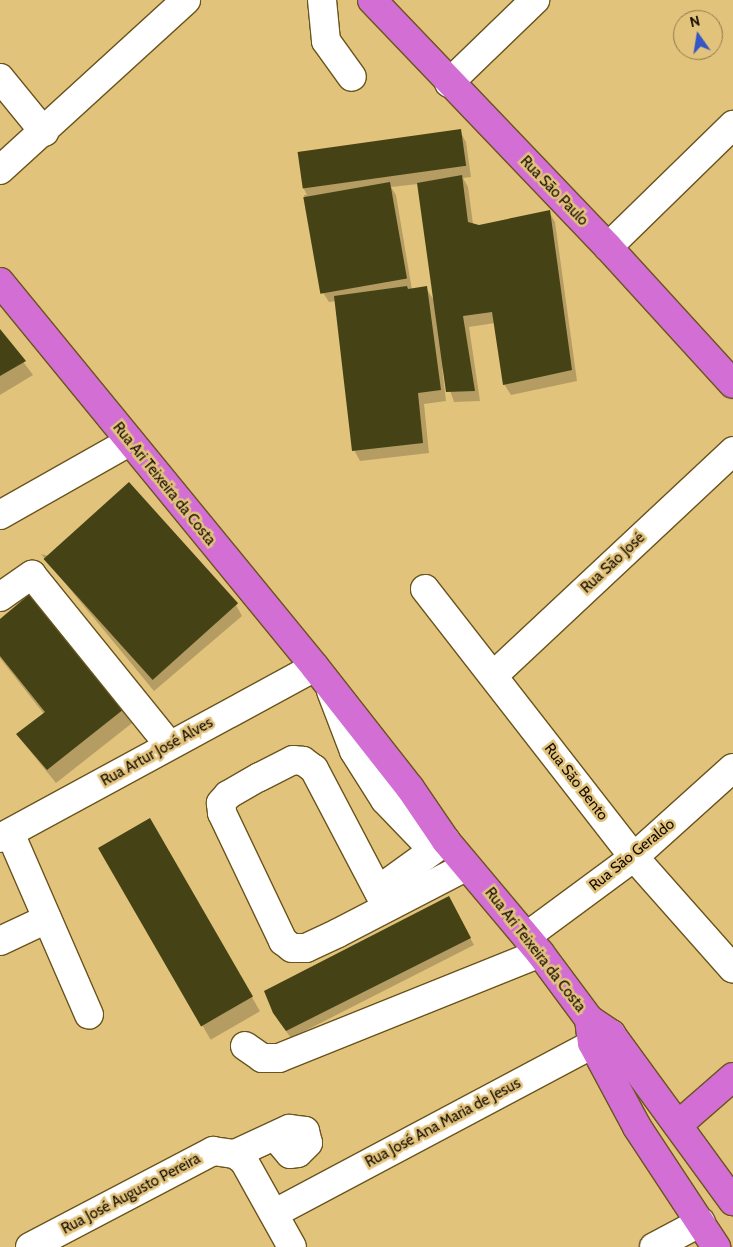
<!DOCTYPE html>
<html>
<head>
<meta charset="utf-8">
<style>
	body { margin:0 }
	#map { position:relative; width:733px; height:1247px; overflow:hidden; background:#e2c37c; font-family:Cabin,sans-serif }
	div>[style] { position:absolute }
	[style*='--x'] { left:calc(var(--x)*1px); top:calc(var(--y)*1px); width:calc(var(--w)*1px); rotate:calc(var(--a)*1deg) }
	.shadow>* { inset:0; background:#0003; transform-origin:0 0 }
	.building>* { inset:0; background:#454315; transform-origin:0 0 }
	.roads { filter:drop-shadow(1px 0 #6a541e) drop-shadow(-1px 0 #6a541e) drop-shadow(0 1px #6a541e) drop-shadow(0 -1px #6a541e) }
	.minor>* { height:28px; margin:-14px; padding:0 14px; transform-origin:14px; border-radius:14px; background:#fff }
	.highway>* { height:28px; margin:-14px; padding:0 14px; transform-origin:14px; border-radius:14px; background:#d36ed5 }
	span { translate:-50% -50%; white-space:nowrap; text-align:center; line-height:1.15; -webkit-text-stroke:5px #e2c37c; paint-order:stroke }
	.street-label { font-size:15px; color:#150c00 }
	.north { position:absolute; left:673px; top:10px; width:50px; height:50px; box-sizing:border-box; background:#e2c37c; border:1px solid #907a4a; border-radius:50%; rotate:347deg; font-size:14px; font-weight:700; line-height:20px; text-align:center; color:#150c00 }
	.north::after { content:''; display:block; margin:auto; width:18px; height:22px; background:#3456c7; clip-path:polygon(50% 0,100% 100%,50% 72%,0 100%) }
</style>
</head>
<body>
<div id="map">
	<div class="shadow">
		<div style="clip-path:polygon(evenodd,460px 131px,466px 142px,471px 177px,463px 178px,468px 187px,473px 224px,479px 226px,549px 212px,555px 222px,577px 381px,511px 395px,504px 384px,495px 323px,469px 327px,480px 401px,454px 402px,442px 367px,446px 401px,424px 404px,429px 453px,360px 461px,354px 450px,336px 301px,329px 302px,322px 291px,304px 195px,307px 195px,303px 187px,460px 131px,418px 184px,435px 302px,426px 288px,412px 290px,396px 195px,391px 187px,418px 184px)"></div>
		<div style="clip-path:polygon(0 331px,33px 375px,0 395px)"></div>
		<div style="clip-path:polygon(41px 554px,236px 605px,242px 616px,154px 691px)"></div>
		<div style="clip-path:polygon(0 620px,128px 706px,136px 720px,56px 783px,17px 735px,44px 714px,0 658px)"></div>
		<div style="left:149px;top:819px;width:222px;height:57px;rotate:60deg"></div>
		<div style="clip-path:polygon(448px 898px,474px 945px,291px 1038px,278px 1020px)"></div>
	</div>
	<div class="building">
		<div style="left:461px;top:129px;width:37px;height:165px;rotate:82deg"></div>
		<div style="clip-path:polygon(462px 175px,468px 222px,479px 225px,550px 210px,572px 370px,503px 385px,492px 312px,463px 316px,475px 391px,446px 392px,417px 183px)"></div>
		<div style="left:390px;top:182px;width:98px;height:88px;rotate:80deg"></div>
		<div style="clip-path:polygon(407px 286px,408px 289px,427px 286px,441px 390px,418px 393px,423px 443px,352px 451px,334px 296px)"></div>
		<div style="clip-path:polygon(0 329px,26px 361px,0 376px)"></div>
		<div style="left:129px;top:482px;width:163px;height:115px;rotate:48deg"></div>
		<div style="clip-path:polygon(31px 593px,129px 705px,47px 770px,16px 734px,45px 712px,0 656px,0 619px)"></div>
		<div style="left:150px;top:818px;width:206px;height:60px;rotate:60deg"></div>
		<div style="clip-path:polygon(449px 896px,471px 938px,286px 1031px,273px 1013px,264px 991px)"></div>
	</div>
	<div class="roads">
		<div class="minor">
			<div style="--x:322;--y:0;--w:41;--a:84.4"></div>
			<div style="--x:326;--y:41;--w:44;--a:54.2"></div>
			<div style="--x:0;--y:78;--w:70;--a:50.8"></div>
			<div style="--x:449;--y:83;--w:120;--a:-44"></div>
			<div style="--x:0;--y:170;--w:252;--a:-42.4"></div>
			<div style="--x:608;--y:247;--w:175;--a:-44.3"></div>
			<div style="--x:0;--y:515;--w:148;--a:-29.5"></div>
			<div style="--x:425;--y:589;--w:340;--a:52.1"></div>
			<div style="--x:634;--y:857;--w:149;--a:48.5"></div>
			<div style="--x:0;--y:597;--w:39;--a:-35"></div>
			<div style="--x:32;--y:575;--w:218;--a:51.1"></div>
			<div style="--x:494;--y:675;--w:328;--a:-43.1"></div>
			<div style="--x:331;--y:691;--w:64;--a:69"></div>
			<div style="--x:354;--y:751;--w:58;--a:57.7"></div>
			<div style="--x:385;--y:800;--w:68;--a:46.2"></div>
			<div style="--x:10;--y:833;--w:198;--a:66.5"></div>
			<div style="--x:0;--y:838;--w:358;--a:-28.5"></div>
			<div style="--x:378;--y:890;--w:84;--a:-35.8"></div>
			<div style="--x:386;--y:906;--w:155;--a:-117.7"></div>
			<div style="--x:314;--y:769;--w:14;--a:-144"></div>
			<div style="--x:303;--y:761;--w:10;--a:-174"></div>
			<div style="--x:293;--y:760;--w:38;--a:153"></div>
			<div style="--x:259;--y:777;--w:36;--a:150"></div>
			<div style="--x:228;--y:795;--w:11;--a:131"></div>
			<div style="--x:221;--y:803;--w:10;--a:84"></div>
			<div style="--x:222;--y:813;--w:142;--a:64.5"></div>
			<div style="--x:283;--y:941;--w:11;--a:38"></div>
			<div style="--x:292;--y:948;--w:14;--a:0"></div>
			<div style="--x:306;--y:948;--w:35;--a:-25"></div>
			<div style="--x:338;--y:933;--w:145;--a:-27.4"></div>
			<div style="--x:527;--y:936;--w:133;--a:-36.4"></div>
			<div style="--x:634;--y:857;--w:133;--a:-42"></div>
			<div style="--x:0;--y:941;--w:52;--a:-25.1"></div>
			<div style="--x:245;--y:1046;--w:21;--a:35"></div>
			<div style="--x:262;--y:1058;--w:17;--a:0"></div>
			<div style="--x:279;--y:1058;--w:281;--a:-21.9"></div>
			<div style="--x:235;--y:1154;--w:60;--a:-24.8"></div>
			<div style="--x:289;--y:1129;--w:16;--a:7"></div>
			<div style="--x:305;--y:1131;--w:12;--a:76"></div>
			<div style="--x:308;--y:1143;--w:14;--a:135"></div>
			<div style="--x:298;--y:1153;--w:8;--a:173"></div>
			<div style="--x:290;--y:1154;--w:23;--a:-130"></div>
			<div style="--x:235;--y:1154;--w:11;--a:38"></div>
			<div style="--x:244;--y:1161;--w:98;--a:60.8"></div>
			<div style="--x:275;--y:1213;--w:381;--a:-28"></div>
			<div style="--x:30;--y:1247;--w:207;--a:-27.7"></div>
			<div style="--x:213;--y:1151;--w:22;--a:8"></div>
			<div style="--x:654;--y:1247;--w:53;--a:-28"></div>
		</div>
		<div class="highway">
			<div style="--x:372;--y:0;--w:342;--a:46.3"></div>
			<div style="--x:608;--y:247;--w:185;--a:47.6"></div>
			<div style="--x:0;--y:282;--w:497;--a:50.7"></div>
			<div style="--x:315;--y:667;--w:154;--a:51.9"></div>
			<div style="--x:410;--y:788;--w:64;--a:55.8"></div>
			<div style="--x:446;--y:841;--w:146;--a:50"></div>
			<div style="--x:540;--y:953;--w:82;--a:53.4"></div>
			<div style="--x:589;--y:1019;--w:27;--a:34"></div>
			<div style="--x:611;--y:1034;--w:207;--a:53.9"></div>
			<div style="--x:589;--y:1019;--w:24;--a:83"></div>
			<div style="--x:592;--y:1043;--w:95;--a:61.8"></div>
			<div style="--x:637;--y:1127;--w:144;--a:56.6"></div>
			<div style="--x:678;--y:1125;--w:73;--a:-41.1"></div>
		</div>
	</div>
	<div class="street-label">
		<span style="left:554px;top:191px;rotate:46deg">Rua São Paulo</span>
		<span style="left:164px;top:484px;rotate:51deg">Rua Ari Teixeira da Costa</span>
		<span style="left:613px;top:563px;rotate:-43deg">Rua São José</span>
		<span style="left:157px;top:752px;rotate:-29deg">Rua Artur José Alves</span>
		<span style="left:576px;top:782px;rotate:52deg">Rua São Bento</span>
		<span style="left:632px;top:855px;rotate:-39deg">Rua São Geraldo</span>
		<span style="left:535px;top:950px;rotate:52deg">Rua Ari Teixeira da Costa</span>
		<span style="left:443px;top:1123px;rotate:-28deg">Rua José Ana Maria de Jesus</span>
		<span style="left:131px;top:1194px;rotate:-28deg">Rua José Augusto Pereira</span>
	</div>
	<div class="north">N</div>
</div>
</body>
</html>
